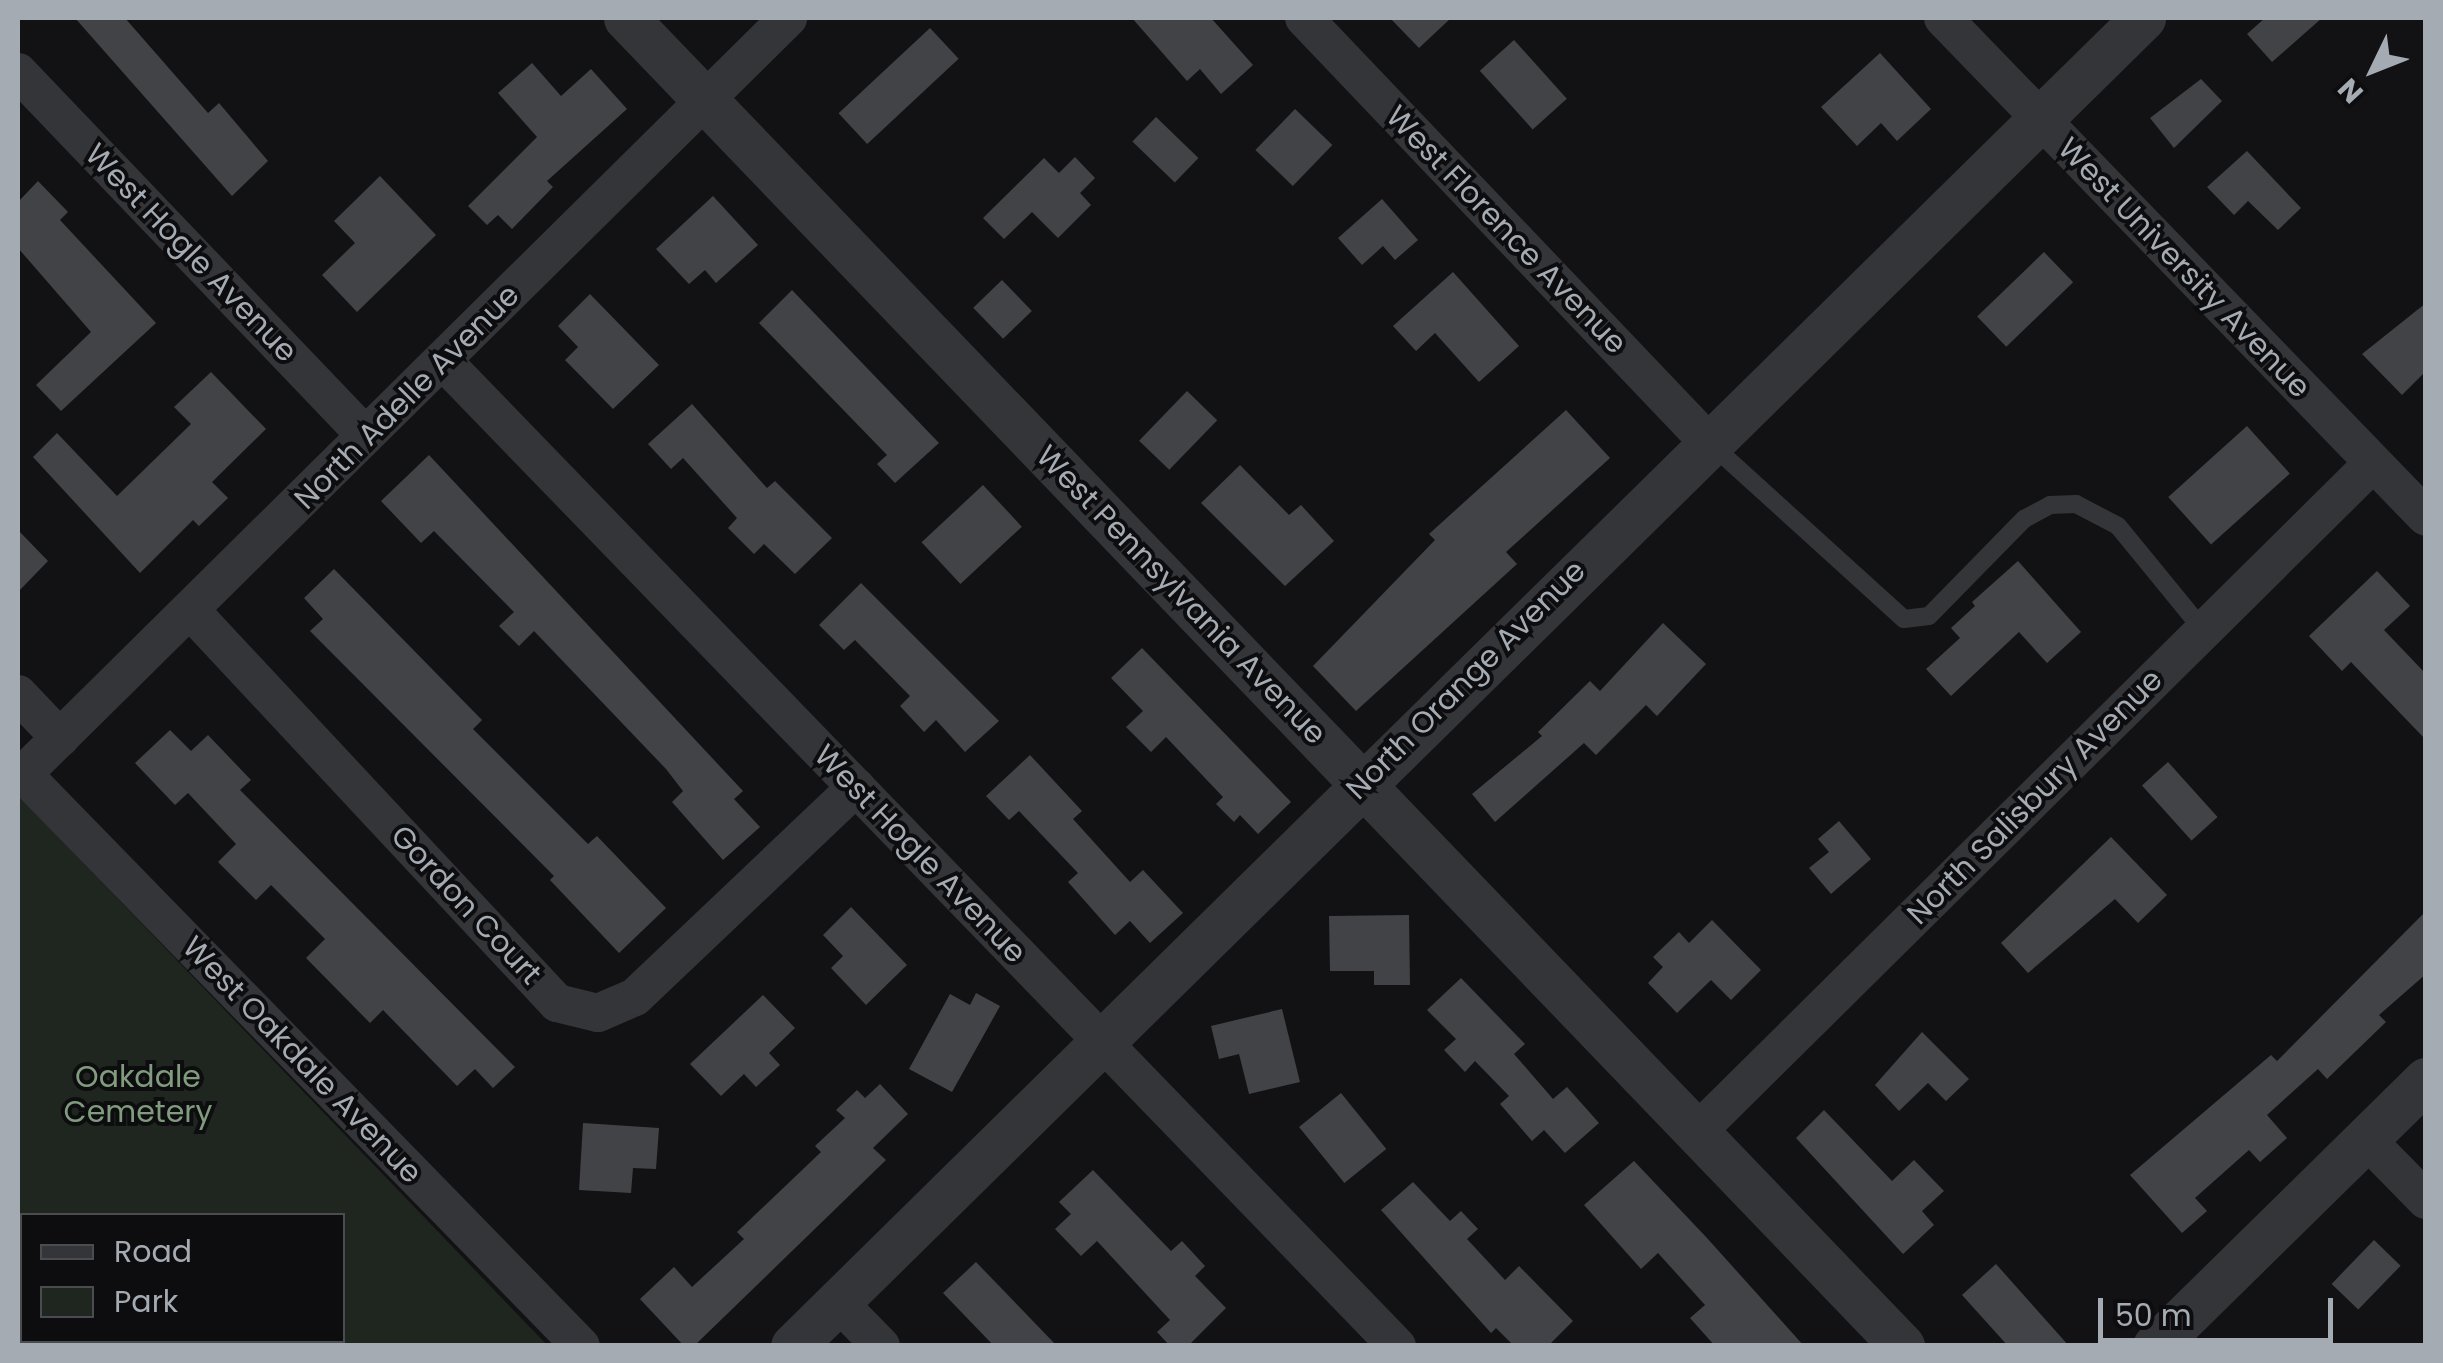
<!DOCTYPE html>
<html>
<head>
<meta charset="utf-8">
<style>
	body { margin:0 }
	#map { position:relative; width:2443px; height:1363px; overflow:hidden; background:#121214; font-family:Poppins,sans-serif }
	div>[style] { position:absolute }
	[style*='--x'] { left:calc(var(--x)*1px); top:calc(var(--y)*1px); width:calc(var(--w)*1px); rotate:calc(var(--a)*1deg) }
	.green>* { inset:0; background:#1f261f }
	.building>* { inset:0; background:#414346; transform-origin:0 0 }
	.service>* { height:18px; margin:-9px; padding:0 9px; transform-origin:9px; border-radius:9px; background:#343538 }
	.minor>* { height:38px; margin:-19px; padding:0 19px; transform-origin:19px; border-radius:19px; background:#343538 }
	.tertiary>* { height:45px; margin:-22.5px; padding:0 22.5px; transform-origin:22.5px; border-radius:22.5px; background:#343538 }
	span { translate:-50% -50%; white-space:nowrap; text-align:center; line-height:1.15; -webkit-text-stroke:8px #0d0d0f; paint-order:stroke }
	.street-label { font-size:30px; color:#a5abb2 }
	.park-label { font-size:30px; color:#809b7e }
	.frame { position:absolute; inset:0; border:20px solid #a5abb2; pointer-events:none }
	.legend { position:absolute; left:20px; top:1213px; width:325px; height:130px; box-sizing:border-box; background:#0d0d0f; border:2px solid #4a4c50; margin:0; padding:12px 18px; list-style:none; font-size:30px; color:#a5abb2 }
	.legend li { display:flex; align-items:center; gap:20px; height:50px }
	.legend b { width:50px; border:2px solid #4a4c50 }
	.north { position:absolute; left:2323px; top:20px; width:100px; height:100px; -webkit-text-stroke:8px #0d0d0f; paint-order:stroke; rotate:227deg; font-size:28px; font-weight:700; line-height:40px; text-align:center; color:#a5abb2 }
	.north::after { content:''; display:block; margin:auto; width:35px; height:45px; background:#a5abb2; clip-path:polygon(50% 0,100% 100%,50% 72%,0 100%) }
	.scale { position:absolute; left:2098px; top:1298px; width:235px; height:45px; box-sizing:border-box; border:5px solid #a5abb2; border-top:0; padding-left:12px; font-size:30px; line-height:35px; white-space:nowrap; color:#a5abb2; -webkit-text-stroke:8px #0d0d0f; paint-order:stroke }
</style>
</head>
<body>
<div id="map">
	<div class="green">
		<div style="clip-path:polygon(evenodd,18px 795px,547px 1345px,18px 1345px,18px 795px,22px 1216px,342px 1216px,342px 1340px,22px 1340px,22px 1216px)"></div>
	</div>
	<div class="building">
		<div style="clip-path:polygon(75px 18px,125px 18px,208px 113px,219px 103px,268px 161px,232px 196px)"></div>
		<div style="clip-path:polygon(1132px 18px,1211px 18px,1253px 65px,1221px 94px,1200px 69px,1187px 81px)"></div>
		<div style="clip-path:polygon(1390px 18px,1451px 18px,1419px 48px)"></div>
		<div style="clip-path:polygon(2265px 18px,2322px 18px,2272px 62px,2247px 34px)"></div>
		<div style="left:930px;top:28px;width:42px;height:125px;rotate:47deg"></div>
		<div style="left:1514px;top:40px;width:79px;height:46px;rotate:48deg"></div>
		<div style="clip-path:polygon(1880px 53px,1931px 109px,1897px 141px,1881px 123px,1857px 146px,1821px 107px)"></div>
		<div style="clip-path:polygon(532px 63px,561px 96px,591px 69px,627px 109px,547px 181px,553px 187px,512px 229px,498px 215px,487px 225px,468px 206px,537px 137px,498px 93px)"></div>
		<div style="clip-path:polygon(2201px 79px,2222px 101px,2174px 148px,2150px 118px)"></div>
		<div style="left:1295px;top:109px;width:52px;height:57px;rotate:44deg"></div>
		<div style="left:1156px;top:117px;width:59px;height:34px;rotate:44deg"></div>
		<div style="clip-path:polygon(2247px 151px,2301px 208px,2278px 230px,2248px 201px,2234px 215px,2207px 187px)"></div>
		<div style="clip-path:polygon(1075px 157px,1095px 178px,1080px 193px,1091px 205px,1058px 238px,1032px 212px,1004px 239px,983px 218px,1044px 158px,1059px 173px)"></div>
		<div style="clip-path:polygon(380px 176px,436px 235px,357px 312px,322px 275px,355px 243px,334px 221px)"></div>
		<div style="clip-path:polygon(38px 181px,68px 212px,60px 220px,156px 323px,61px 411px,36px 385px,91px 332px,18px 248px,18px 202px)"></div>
		<div style="clip-path:polygon(713px 196px,758px 245px,716px 283px,705px 270px,689px 284px,656px 249px)"></div>
		<div style="clip-path:polygon(1382px 199px,1418px 240px,1395px 260px,1383px 246px,1362px 265px,1338px 238px)"></div>
		<div style="left:2044px;top:252px;width:42px;height:93px;rotate:46deg"></div>
		<div style="clip-path:polygon(1453px 272px,1519px 346px,1479px 382px,1435px 333px,1416px 351px,1393px 326px)"></div>
		<div style="left:1002px;top:280px;width:43px;height:40px;rotate:46deg"></div>
		<div style="clip-path:polygon(792px 290px,939px 443px,895px 483px,877px 464px,887px 455px,759px 323px)"></div>
		<div style="clip-path:polygon(590px 294px,659px 365px,613px 409px,565px 360px,578px 347px,558px 326px)"></div>
		<div style="clip-path:polygon(2426px 303px,2426px 371px,2402px 395px,2362px 354px)"></div>
		<div style="clip-path:polygon(211px 372px,266px 429px,212px 482px,228px 498px,199px 526px,193px 520px,140px 573px,33px 457px,57px 433px,117px 496px,191px 424px,174px 407px)"></div>
		<div style="left:1187px;top:391px;width:42px;height:69px;rotate:44deg"></div>
		<div style="clip-path:polygon(692px 404px,767px 488px,775px 481px,832px 538px,795px 574px,764px 544px,754px 554px,728px 528px,737px 518px,683px 458px,671px 469px,648px 444px)"></div>
		<div style="clip-path:polygon(1566px 410px,1610px 458px,1506px 552px,1517px 564px,1356px 711px,1313px 666px,1435px 540px,1429px 534px)"></div>
		<div style="left:2247px;top:426px;width:64px;height:106px;rotate:48deg"></div>
		<div style="clip-path:polygon(429px 455px,743px 791px,734px 799px,760px 827px,723px 860px,672px 802px,683px 791px,666px 769px,534px 631px,519px 646px,499px 626px,514px 612px,434px 531px,421px 543px,381px 501px)"></div>
		<div style="clip-path:polygon(1240px 465px,1289px 515px,1301px 505px,1334px 541px,1285px 586px,1201px 503px)"></div>
		<div style="left:983px;top:485px;width:57px;height:84px;rotate:47deg"></div>
		<div style="clip-path:polygon(18px 530px,48px 561px,18px 592px)"></div>
		<div style="clip-path:polygon(2018px 561px,2081px 632px,2047px 663px,2019px 632px,1951px 696px,1926px 669px,1960px 638px,1951px 628px,1975px 606px,1972px 602px)"></div>
		<div style="clip-path:polygon(334px 569px,482px 720px,473px 729px,588px 844px,597px 836px,666px 908px,619px 953px,550px 880px,554px 876px,310px 631px,323px 619px,304px 598px)"></div>
		<div style="clip-path:polygon(2377px 571px,2410px 606px,2384px 630px,2426px 674px,2426px 740px,2351px 662px,2342px 671px,2309px 636px)"></div>
		<div style="clip-path:polygon(861px 583px,999px 721px,965px 752px,936px 720px,924px 732px,900px 706px,910px 696px,855px 640px,844px 650px,819px 625px)"></div>
		<div style="clip-path:polygon(1663px 623px,1706px 664px,1657px 716px,1646px 705px,1596px 755px,1584px 743px,1495px 822px,1472px 794px,1542px 736px,1538px 732px,1590px 681px,1600px 691px)"></div>
		<div style="clip-path:polygon(1142px 648px,1291px 802px,1258px 834px,1240px 815px,1234px 822px,1216px 804px,1223px 797px,1166px 737px,1151px 752px,1126px 727px,1143px 711px,1111px 678px)"></div>
		<div style="clip-path:polygon(170px 730px,191px 751px,208px 735px,251px 780px,240px 790px,515px 1067px,493px 1088px,475px 1069px,457px 1086px,383px 1010px,370px 1023px,306px 958px,325px 939px,271px 885px,256px 900px,218px 862px,236px 844px,188px 793px,175px 805px,135px 763px)"></div>
		<div style="clip-path:polygon(1030px 755px,1082px 811px,1073px 819px,1130px 882px,1143px 870px,1183px 913px,1150px 943px,1130px 921px,1115px 935px,1068px 882px,1078px 873px,1019px 811px,1009px 820px,986px 796px)"></div>
		<div style="left:2168px;top:762px;width:74px;height:35px;rotate:48deg"></div>
		<div style="clip-path:polygon(1839px 821px,1871px 859px,1831px 894px,1809px 868px,1829px 852px,1818px 839px)"></div>
		<div style="clip-path:polygon(2111px 837px,2167px 895px,2138px 923px,2115px 899px,2028px 973px,2001px 943px)"></div>
		<div style="clip-path:polygon(851px 907px,907px 965px,866px 1005px,831px 968px,843px 956px,823px 935px)"></div>
		<div style="clip-path:polygon(2426px 911px,2426px 974px,2379px 1015px,2386px 1022px,2327px 1079px,2318px 1069px,2267px 1115px,2287px 1138px,2260px 1162px,2249px 1150px,2195px 1198px,2207px 1211px,2182px 1233px,2130px 1175px,2271px 1055px,2277px 1061px)"></div>
		<div style="clip-path:polygon(1409px 915px,1410px 985px,1374px 985px,1374px 971px,1330px 971px,1329px 916px)"></div>
		<div style="clip-path:polygon(1712px 920px,1761px 970px,1731px 1000px,1711px 980px,1677px 1013px,1648px 983px,1663px 967px,1653px 957px,1679px 932px,1689px 943px)"></div>
		<div style="clip-path:polygon(1461px 978px,1525px 1044px,1514px 1054px,1553px 1099px,1567px 1087px,1599px 1123px,1565px 1153px,1544px 1130px,1532px 1141px,1500px 1104px,1509px 1096px,1475px 1061px,1465px 1072px,1444px 1050px,1456px 1039px,1427px 1010px)"></div>
		<div style="clip-path:polygon(976px 993px,1000px 1006px,952px 1092px,909px 1069px,950px 994px,970px 1005px)"></div>
		<div style="clip-path:polygon(763px 995px,795px 1028px,769px 1053px,780px 1065px,756px 1087px,744px 1074px,721px 1096px,690px 1064px)"></div>
		<div style="clip-path:polygon(1282px 1009px,1300px 1082px,1249px 1094px,1239px 1054px,1219px 1059px,1211px 1026px)"></div>
		<div style="clip-path:polygon(1922px 1032px,1969px 1079px,1946px 1101px,1928px 1083px,1899px 1111px,1875px 1085px)"></div>
		<div style="clip-path:polygon(880px 1084px,908px 1114px,873px 1148px,886px 1160px,694px 1346px,684px 1346px,640px 1299px,674px 1267px,692px 1287px,744px 1239px,737px 1232px,821px 1152px,815px 1146px,845px 1118px,836px 1110px,857px 1090px,865px 1098px)"></div>
		<div style="left:1341px;top:1093px;width:72px;height:54px;rotate:51deg"></div>
		<div style="clip-path:polygon(1824px 1110px,1892px 1181px,1914px 1160px,1944px 1191px,1922px 1211px,1934px 1225px,1903px 1254px,1796px 1138px)"></div>
		<div style="clip-path:polygon(583px 1123px,659px 1128px,656px 1169px,633px 1168px,631px 1193px,579px 1190px)"></div>
		<div style="clip-path:polygon(1634px 1161px,1707px 1238px,1804px 1346px,1715px 1346px,1690px 1318px,1705px 1305px,1658px 1253px,1641px 1269px,1584px 1205px)"></div>
		<div style="clip-path:polygon(1093px 1170px,1171px 1251px,1182px 1241px,1205px 1266px,1195px 1276px,1226px 1308px,1188px 1346px,1170px 1346px,1157px 1332px,1170px 1320px,1097px 1241px,1081px 1256px,1055px 1229px,1071px 1214px,1059px 1202px)"></div>
		<div style="clip-path:polygon(1413px 1182px,1450px 1221px,1461px 1211px,1478px 1229px,1467px 1239px,1505px 1280px,1519px 1266px,1573px 1321px,1548px 1346px,1514px 1346px,1496px 1328px,1491px 1333px,1381px 1210px)"></div>
		<div style="left:2374px;top:1240px;width:37px;height:61px;rotate:44deg"></div>
		<div style="clip-path:polygon(976px 1262px,1057px 1346px,994px 1346px,943px 1293px)"></div>
		<div style="clip-path:polygon(1996px 1264px,2069px 1346px,2008px 1346px,1962px 1295px)"></div>
	</div>
	<div class="service">
		<div style="--x:1712;--y:445;--w:259;--a:42.2"></div>
		<div style="--x:1904;--y:619;--w:25;--a:-7"></div>
		<div style="--x:1929;--y:616;--w:136;--a:-45.6"></div>
		<div style="--x:2024;--y:519;--w:30;--a:-28"></div>
		<div style="--x:2050;--y:505;--w:26;--a:-2"></div>
		<div style="--x:2076;--y:504;--w:47;--a:27.6"></div>
		<div style="--x:2118;--y:526;--w:134;--a:50.7"></div>
	</div>
	<div class="minor">
		<div style="--x:1304;--y:18;--w:586;--a:46.38"></div>
		<div style="--x:1943;--y:18;--w:694;--a:45.93"></div>
		<div style="--x:18;--y:72;--w:502;--a:46.29"></div>
		<div style="--x:444;--y:362;--w:1370;--a:45.92"></div>
		<div style="--x:192;--y:612;--w:535;--a:46.97"></div>
		<div style="--x:557;--y:1003;--w:42;--a:13.7"></div>
		<div style="--x:598;--y:1013;--w:40;--a:-23.4"></div>
		<div style="--x:635;--y:997;--w:305;--a:-43.5"></div>
		<div style="--x:18;--y:694;--w:61;--a:46.3"></div>
		<div style="--x:23;--y:774;--w:799;--a:45.71"></div>
		<div style="--x:18;--y:779;--w:1083;--a:-44.66"></div>
		<div style="--x:1697;--y:1132;--w:951;--a:-44.7"></div>
		<div style="--x:2366;--y:1139;--w:86;--a:45.5"></div>
		<div style="--x:837;--y:1301;--w:63;--a:45.6"></div>
	</div>
	<div class="tertiary">
		<div style="--x:626;--y:18;--w:1842;--a:46.14"></div>
		<div style="--x:793;--y:1346;--w:1894;--a:-44.53"></div>
		<div style="--x:2155;--y:1346;--w:380;--a:-44.5"></div>
	</div>
	<div class="street-label">
		<span style="left:1506px;top:230px;rotate:46deg">West Florence Avenue</span>
		<span style="left:191px;top:253px;rotate:46deg">West Hogle Avenue</span>
		<span style="left:2184px;top:268px;rotate:46deg">West University Avenue</span>
		<span style="left:407px;top:397px;rotate:-45deg">North Adelle Avenue</span>
		<span style="left:1181px;top:595px;rotate:46deg">West Pennsylvania Avenue</span>
		<span style="left:1466px;top:680px;rotate:-45deg">North Orange Avenue</span>
		<span style="left:2035px;top:797px;rotate:-45deg">North Salisbury Avenue</span>
		<span style="left:920px;top:854px;rotate:46deg">West Hogle Avenue</span>
		<span style="left:466px;top:905px;rotate:47deg">Gordon Court</span>
		<span style="left:302px;top:1060px;rotate:46deg">West Oakdale Avenue</span>
	</div>
	<div class="park-label">
		<span style="left:138px;top:1094px">Oakdale<br>Cemetery</span>
	</div>
	<div class="frame"></div>
	<ul class="legend">
	<li><b style="height:12px;background:#343538"></b>Road</li>
	<li><b style="height:28px;background:#1f261f"></b>Park</li>
	</ul>
	<div class="north">N</div>
	<div class="scale">50 m</div>
</div>
</body>
</html>
